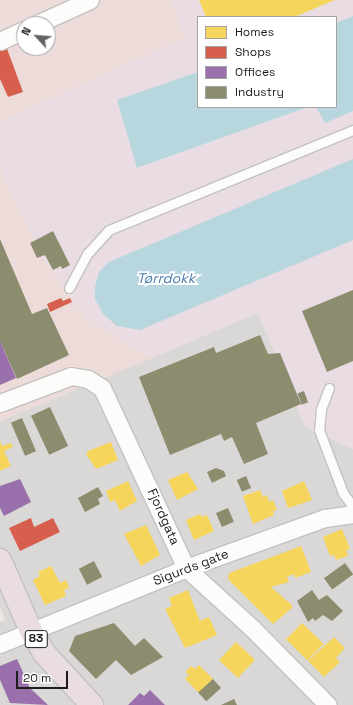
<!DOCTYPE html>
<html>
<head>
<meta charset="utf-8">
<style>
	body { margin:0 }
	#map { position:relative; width:353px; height:705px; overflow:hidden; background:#ebe8e4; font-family:"Space Grotesk",sans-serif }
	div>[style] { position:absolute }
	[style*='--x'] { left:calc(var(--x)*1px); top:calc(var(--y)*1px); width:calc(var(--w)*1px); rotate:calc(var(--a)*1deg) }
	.residential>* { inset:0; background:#dad8d6 }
	.commercial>* { inset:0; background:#eddbd9 }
	.industrial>* { inset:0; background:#e9dce3 }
	.water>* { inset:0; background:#b7d6de }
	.homes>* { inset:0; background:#f6d55c; transform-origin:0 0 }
	.shops>* { inset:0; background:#d6604d }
	.offices>* { inset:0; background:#9970ab }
	.industry>* { inset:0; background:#8c8c6e; transform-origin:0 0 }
	.roads { filter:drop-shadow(1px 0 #c3c2c0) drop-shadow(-1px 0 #c3c2c0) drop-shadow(0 1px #c3c2c0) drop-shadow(0 -1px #c3c2c0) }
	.lane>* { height:9px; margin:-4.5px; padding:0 4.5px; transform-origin:4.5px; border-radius:4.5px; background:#fcfcfb }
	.street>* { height:17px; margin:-8.5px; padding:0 8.5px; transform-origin:8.5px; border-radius:8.5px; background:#fcfcfb }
	.highway>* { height:22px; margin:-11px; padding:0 11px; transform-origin:11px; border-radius:11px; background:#e9dddf }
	span { translate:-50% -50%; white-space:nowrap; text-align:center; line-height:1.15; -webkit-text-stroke:4px #fff; paint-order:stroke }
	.shield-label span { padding:1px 3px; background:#fff; border:1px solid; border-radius:3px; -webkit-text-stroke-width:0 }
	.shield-label { font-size:12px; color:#1c1c1c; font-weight:700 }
	.street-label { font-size:13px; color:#1c1c1c }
	.water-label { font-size:14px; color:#487aac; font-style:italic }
	.legend { position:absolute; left:197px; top:16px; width:140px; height:92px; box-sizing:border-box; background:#fff; border:1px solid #a4a4a4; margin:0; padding:5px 7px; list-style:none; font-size:12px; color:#1c1c1c }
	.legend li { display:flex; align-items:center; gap:8px; height:20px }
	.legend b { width:20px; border:1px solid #a4a4a4 }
	.north { position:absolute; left:16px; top:16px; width:40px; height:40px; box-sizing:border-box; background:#fff; border:1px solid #a4a4a4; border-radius:50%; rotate:296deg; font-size:11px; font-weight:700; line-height:16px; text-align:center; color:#1c1c1c }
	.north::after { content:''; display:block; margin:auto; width:14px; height:18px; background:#646362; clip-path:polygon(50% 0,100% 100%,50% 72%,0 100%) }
	.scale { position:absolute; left:16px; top:671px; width:52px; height:18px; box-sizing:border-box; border:2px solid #1c1c1c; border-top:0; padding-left:5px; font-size:12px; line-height:14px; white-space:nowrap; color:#1c1c1c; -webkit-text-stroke:3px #fff; paint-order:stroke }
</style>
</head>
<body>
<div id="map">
	<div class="residential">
		<div style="clip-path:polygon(258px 313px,305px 426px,353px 449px,353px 705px,0 705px,0 622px,5px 619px,0 607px,0 421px)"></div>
	</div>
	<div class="commercial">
		<div style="clip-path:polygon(evenodd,0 0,173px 0,185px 38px,0 122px,0 0,24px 24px,48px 24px,48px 48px,24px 48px,24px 24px)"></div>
		<div style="clip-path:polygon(0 167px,41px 256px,87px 319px,152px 358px,0 421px)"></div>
	</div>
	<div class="industrial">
		<div style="clip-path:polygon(173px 0,353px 0,353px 16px,336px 23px,336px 17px,198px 17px,198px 72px,117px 100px,138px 168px,308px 107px,316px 107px,325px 123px,353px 111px,353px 449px,305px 426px,258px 313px,152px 358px,88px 319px,41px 256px,0 167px,0 122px,185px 38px)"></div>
	</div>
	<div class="water">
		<div style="clip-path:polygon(353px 16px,353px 111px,325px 123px,316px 107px,336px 107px,336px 23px)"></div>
		<div style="clip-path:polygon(198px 72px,198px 107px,308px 107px,137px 168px,117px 100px)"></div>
		<div style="clip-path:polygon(353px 159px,353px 240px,140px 330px,117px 326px,103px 314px,95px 299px,95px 287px,99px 272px,109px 262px)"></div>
	</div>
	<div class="homes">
		<div style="clip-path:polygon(199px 0,335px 0,294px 17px,206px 17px)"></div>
		<div style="clip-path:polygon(0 441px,2px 446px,11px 443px,13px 447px,4px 451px,11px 466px,0 471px)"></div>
		<div style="clip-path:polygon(111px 442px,118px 460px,96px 469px,86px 454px,88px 451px)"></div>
		<div style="clip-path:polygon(187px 472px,198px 489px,177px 500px,168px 480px)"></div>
		<div style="clip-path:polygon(128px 481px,137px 501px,120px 511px,115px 500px,110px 502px,106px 491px)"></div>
		<div style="clip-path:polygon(304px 481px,312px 500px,288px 508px,282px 491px)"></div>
		<div style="clip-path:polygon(260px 490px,263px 497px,267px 495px,269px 502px,273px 500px,277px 510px,273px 511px,274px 515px,253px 524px,243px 496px)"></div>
		<div style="clip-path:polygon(200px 514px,202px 517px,207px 515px,214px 531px,194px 540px,186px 520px)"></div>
		<div style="clip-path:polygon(146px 525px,160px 555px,141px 566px,124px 534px)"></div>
		<div style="clip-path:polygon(342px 529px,350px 549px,346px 550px,348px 556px,336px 560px,334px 555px,330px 556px,323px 537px)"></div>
		<div style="clip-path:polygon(301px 546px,311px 572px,295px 578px,294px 574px,287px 577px,289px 582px,271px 587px,292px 605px,292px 608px,273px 624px,228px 579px,229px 573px)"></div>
		<div style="clip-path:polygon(51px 566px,60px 583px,66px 580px,69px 588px,64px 590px,66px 596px,45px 605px,33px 580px,40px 576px,38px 572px)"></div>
		<div style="clip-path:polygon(188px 590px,200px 621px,209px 617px,217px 635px,185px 648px,165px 609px,172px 606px,169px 598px)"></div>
		<div style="left:302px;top:623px;width:30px;height:23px;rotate:44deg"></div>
		<div style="clip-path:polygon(334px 637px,345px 648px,336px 658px,340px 662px,324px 677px,308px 661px)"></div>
		<div style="left:236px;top:642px;width:26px;height:25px;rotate:43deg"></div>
		<div style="clip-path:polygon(199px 665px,213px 679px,199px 693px,185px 679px,189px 675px,185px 672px,191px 666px,195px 669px)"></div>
	</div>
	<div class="shops">
		<div style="clip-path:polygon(6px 46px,23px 92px,8px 97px,0 79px,0 49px)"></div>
		<div style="clip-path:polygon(61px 298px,63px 301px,70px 298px,72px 302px,50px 312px,47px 304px)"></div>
		<div style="clip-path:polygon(31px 518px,34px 527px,53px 518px,60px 532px,20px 551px,9px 528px)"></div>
	</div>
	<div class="offices">
		<div style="clip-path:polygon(0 341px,16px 378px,0 385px)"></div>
		<div style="clip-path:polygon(20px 479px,31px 502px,4px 516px,0 508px,0 486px)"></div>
		<div style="clip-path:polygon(17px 659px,30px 688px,48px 705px,10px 703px,0 680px,0 666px)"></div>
		<div style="clip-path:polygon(150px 690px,165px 705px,128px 705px,140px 693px,144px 696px)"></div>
	</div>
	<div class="industry">
		<div style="clip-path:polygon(53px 231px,70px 265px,62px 269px,61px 266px,53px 270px,45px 255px,37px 258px,30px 243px)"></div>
		<div style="clip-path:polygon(0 239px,32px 314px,47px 308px,69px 355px,17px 379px,0 341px)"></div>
		<div style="clip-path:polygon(353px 290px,353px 361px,327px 372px,302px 311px)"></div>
		<div style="clip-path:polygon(260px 335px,268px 354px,280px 353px,301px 404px,256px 423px,268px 454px,244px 464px,232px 437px,224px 441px,221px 434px,170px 455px,139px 377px,214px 347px,216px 353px)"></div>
		<div style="left:304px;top:391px;width:12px;height:7px;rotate:70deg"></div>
		<div style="left:50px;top:407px;width:43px;height:21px;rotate:65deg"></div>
		<div style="left:22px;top:418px;width:36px;height:12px;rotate:67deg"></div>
		<div style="clip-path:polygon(216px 468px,224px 471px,226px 476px,212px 483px,207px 472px)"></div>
		<div style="left:246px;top:476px;width:13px;height:10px;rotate:67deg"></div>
		<div style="clip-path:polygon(98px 487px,103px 496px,98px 499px,100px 504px,85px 512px,78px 498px)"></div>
		<div style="left:228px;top:508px;width:15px;height:13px;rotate:67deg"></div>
		<div style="left:94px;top:561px;width:18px;height:17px;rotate:63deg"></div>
		<div style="left:345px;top:563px;width:14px;height:26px;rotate:54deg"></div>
		<div style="clip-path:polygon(312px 590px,319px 600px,327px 595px,343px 611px,332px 621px,323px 615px,315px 621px,313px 618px,308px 622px,297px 601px)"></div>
		<div style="clip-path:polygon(114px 623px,135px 646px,144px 638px,163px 657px,131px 675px,116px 660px,96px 679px,69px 651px,75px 636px)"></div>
		<div style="left:213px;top:679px;width:12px;height:20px;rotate:48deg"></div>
		<div style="clip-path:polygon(234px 699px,237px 705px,221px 705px)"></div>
	</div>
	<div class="roads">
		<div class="lane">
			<div style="--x:69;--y:288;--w:40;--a:-62"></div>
			<div style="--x:88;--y:253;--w:31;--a:-48"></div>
			<div style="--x:109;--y:230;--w:264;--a:-22.3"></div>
			<div style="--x:329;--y:388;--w:22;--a:111"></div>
			<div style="--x:321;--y:409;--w:21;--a:95"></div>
			<div style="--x:319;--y:430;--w:67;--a:69.1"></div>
			<div style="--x:343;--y:493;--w:17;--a:54"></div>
		</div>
		<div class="street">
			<div style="--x:37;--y:24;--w:58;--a:-24.4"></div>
			<div style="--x:0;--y:41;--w:26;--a:-25"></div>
			<div style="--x:0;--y:403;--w:76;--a:-20.8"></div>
			<div style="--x:71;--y:376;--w:17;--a:10"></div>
			<div style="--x:88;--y:379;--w:17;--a:33"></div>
			<div style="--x:102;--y:388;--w:199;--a:65"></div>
			<div style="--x:186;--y:568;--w:89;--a:42.3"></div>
			<div style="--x:252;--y:628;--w:108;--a:45.4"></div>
			<div style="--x:0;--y:644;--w:201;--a:-22.2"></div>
			<div style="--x:186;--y:568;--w:148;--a:-19.8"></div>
			<div style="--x:325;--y:518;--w:28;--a:-8"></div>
		</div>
		<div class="highway">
			<div style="--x:0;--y:560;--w:77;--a:66.4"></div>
			<div style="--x:31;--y:631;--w:26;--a:59"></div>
			<div style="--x:44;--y:653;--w:71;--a:47.3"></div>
		</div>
	</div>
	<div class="shield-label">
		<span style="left:36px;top:639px">83</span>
	</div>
	<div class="street-label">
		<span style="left:163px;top:517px;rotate:66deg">Fjordgata</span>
		<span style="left:191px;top:568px;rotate:-21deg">Sigurds gate</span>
	</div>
	<div class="water-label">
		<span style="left:166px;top:278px">Tørrdokk</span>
	</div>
	<ul class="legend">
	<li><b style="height:11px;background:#f6d55c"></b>Homes</li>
	<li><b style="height:11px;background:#d6604d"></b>Shops</li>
	<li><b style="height:11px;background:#9970ab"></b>Offices</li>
	<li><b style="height:11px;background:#8c8c6e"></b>Industry</li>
	</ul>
	<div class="north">N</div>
	<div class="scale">20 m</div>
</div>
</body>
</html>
